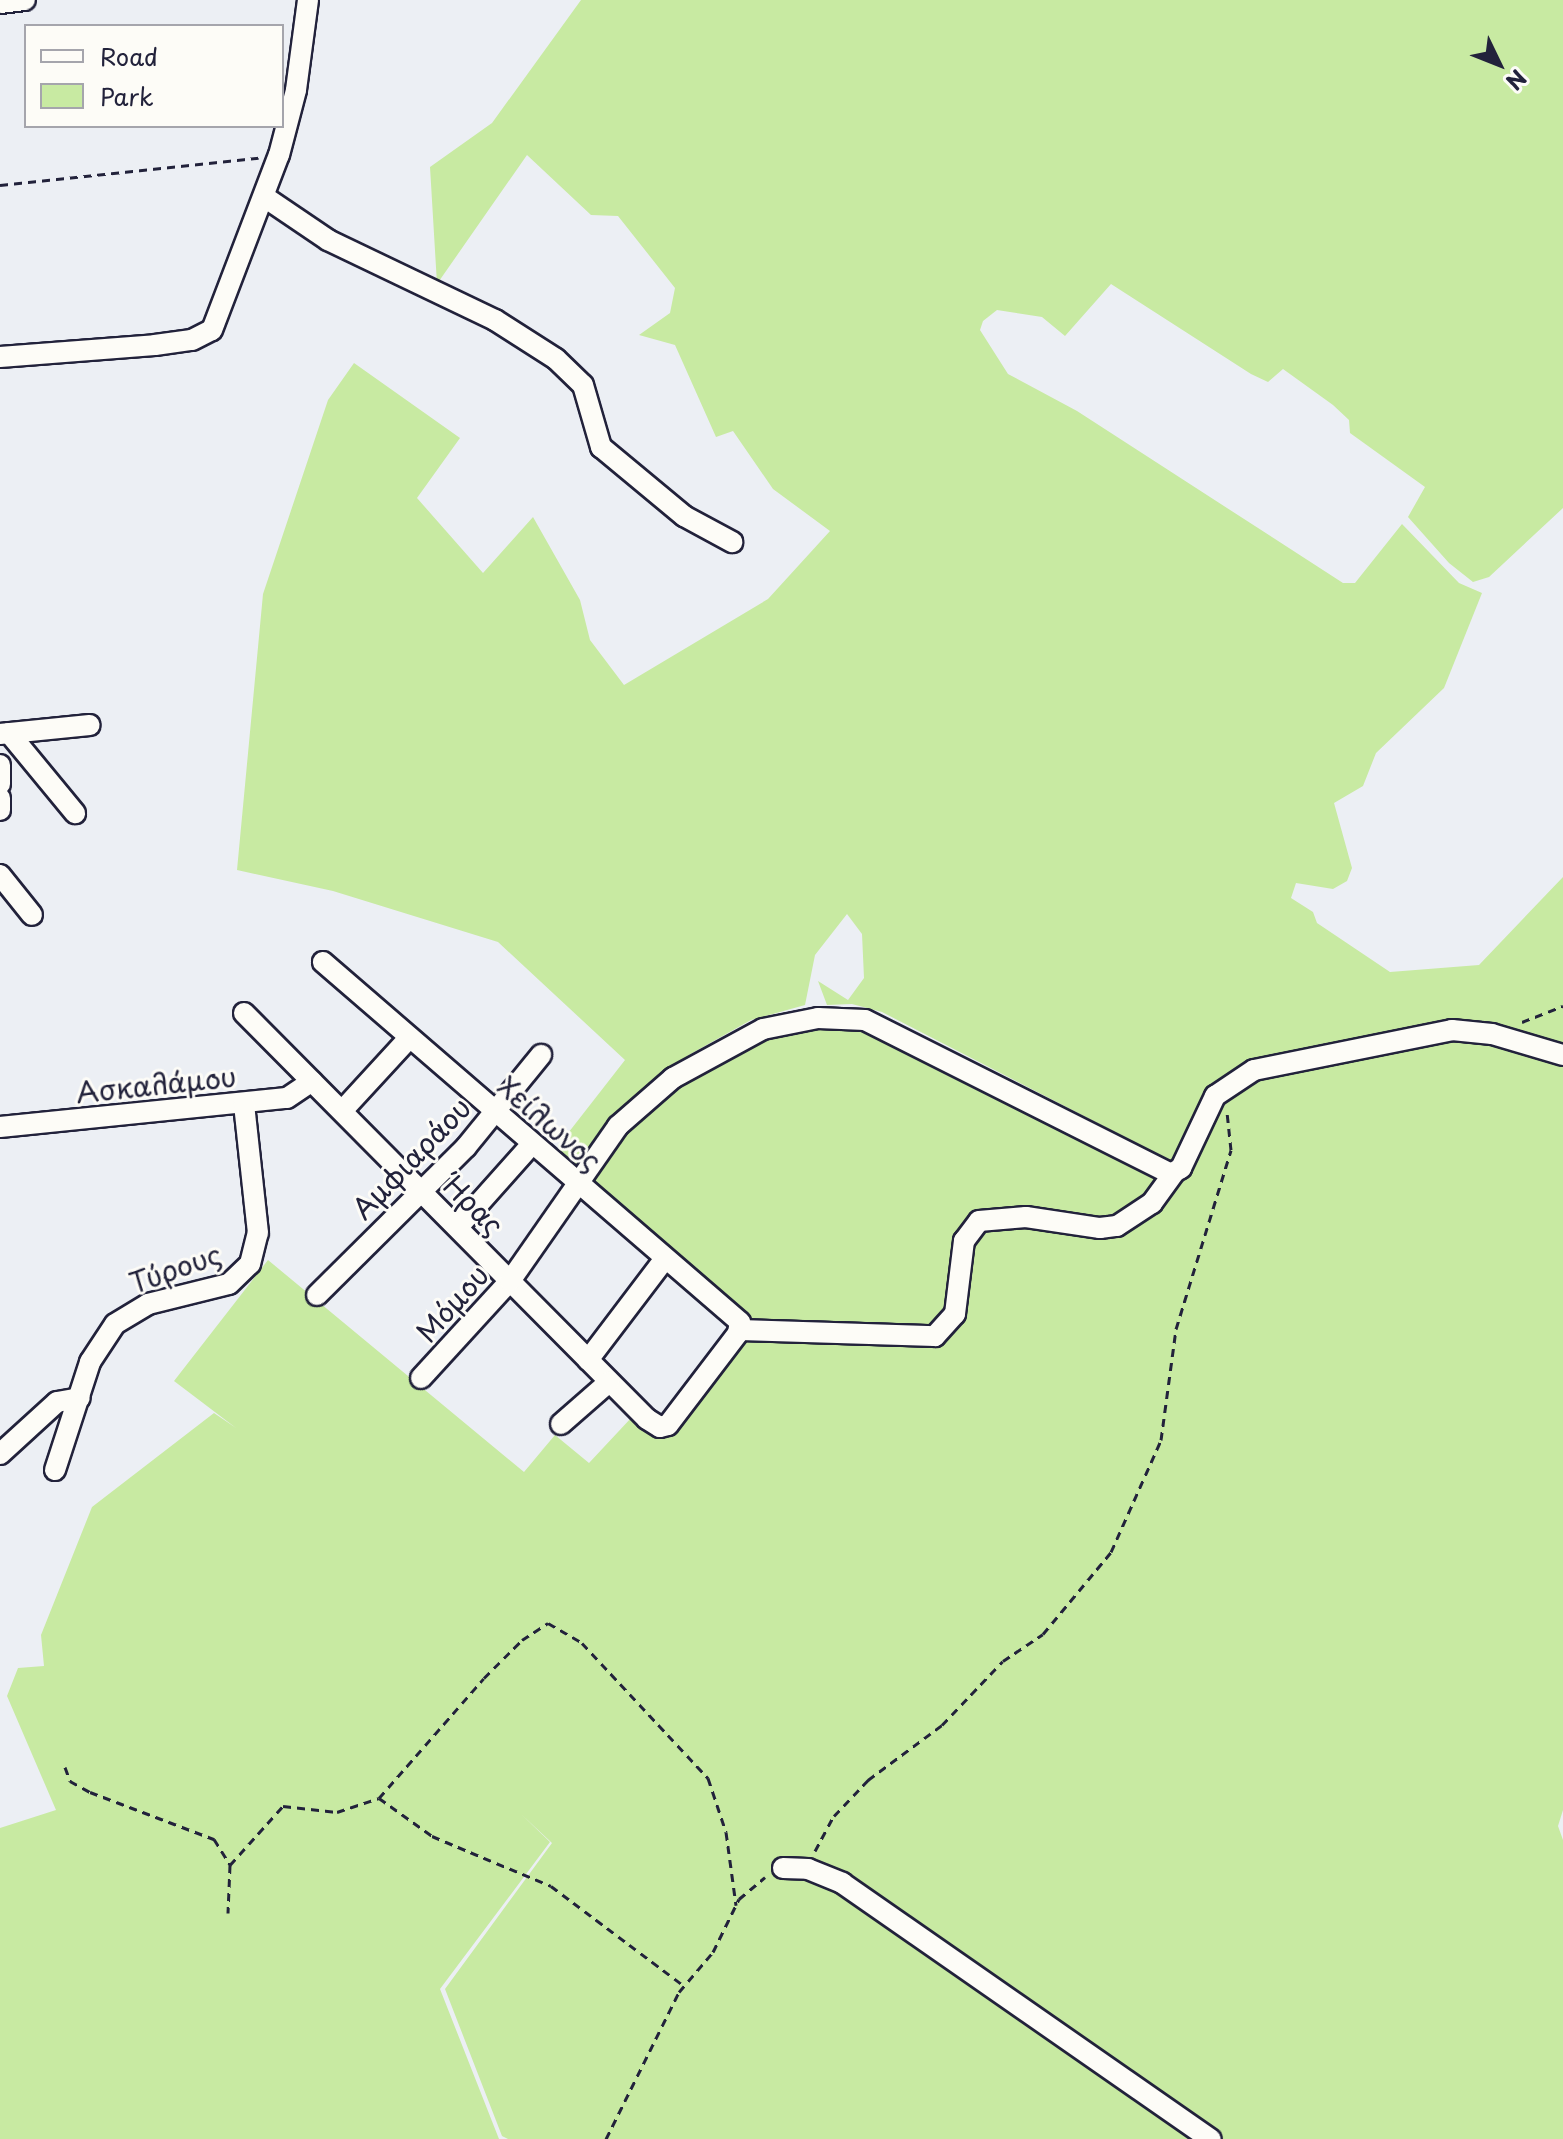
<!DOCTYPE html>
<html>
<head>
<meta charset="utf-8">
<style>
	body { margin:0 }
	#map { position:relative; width:1563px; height:2139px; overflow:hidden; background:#eceff4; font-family:"Playpen Sans",sans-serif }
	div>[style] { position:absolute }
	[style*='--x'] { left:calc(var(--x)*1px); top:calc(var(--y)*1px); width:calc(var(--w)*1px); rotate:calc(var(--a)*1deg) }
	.green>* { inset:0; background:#c8eaa2 }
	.path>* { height:3px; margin-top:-1.5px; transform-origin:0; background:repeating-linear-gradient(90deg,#22223b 0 8px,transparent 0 14px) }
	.roads { filter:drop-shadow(2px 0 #22223b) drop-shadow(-2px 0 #22223b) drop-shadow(0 2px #22223b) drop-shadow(0 -2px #22223b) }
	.street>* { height:20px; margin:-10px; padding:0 10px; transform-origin:10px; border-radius:10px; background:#fdfcf7 }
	span { translate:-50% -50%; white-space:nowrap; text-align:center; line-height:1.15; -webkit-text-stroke:6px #fdfcf7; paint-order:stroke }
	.street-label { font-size:28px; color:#22223b }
	.legend { position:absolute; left:24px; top:24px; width:260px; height:104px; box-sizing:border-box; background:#fdfcf7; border:2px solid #a5a5ac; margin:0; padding:10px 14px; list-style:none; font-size:24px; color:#22223b }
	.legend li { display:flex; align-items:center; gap:16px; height:40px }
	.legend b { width:40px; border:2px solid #a5a5ac }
	.north { position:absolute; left:1459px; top:24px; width:80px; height:80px; -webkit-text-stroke:6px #fdfcf7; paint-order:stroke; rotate:133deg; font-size:22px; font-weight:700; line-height:32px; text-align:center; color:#22223b }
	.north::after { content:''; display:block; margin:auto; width:28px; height:36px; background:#22223b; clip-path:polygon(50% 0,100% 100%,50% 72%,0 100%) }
</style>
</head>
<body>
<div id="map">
	<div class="green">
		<div style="clip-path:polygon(581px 0,1563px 0,1563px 508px,1489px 577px,1473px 582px,1449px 563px,1408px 517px,1425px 487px,1350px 433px,1349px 420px,1333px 405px,1283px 369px,1268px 382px,1251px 374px,1111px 284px,1065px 336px,1042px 317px,997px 310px,983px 321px,980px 330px,1008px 374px,1077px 411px,1343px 583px,1355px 583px,1402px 524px,1459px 583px,1482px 593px,1444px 688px,1376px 753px,1363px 786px,1334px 803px,1352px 868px,1347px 881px,1333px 889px,1296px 883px,1291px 898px,1313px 912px,1317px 923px,1390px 972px,1479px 965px,1563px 877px,1563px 1045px,1483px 1021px,1455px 1019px,1256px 1059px,1213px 1084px,1173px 1162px,882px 1012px,852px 1004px,827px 1005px,818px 981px,848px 1000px,864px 978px,862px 934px,847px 914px,815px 955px,805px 1005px,751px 1020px,687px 1056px,620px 1111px,578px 1169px,564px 1160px,558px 1146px,625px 1060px,498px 942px,333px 891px,237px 870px,263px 594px,328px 400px,354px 363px,460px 438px,417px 498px,483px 573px,533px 517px,580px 600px,590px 640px,624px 685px,768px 599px,830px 531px,773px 489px,733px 431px,716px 437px,675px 345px,639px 335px,670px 313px,675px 288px,618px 216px,591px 215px,527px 155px,437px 284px,430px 167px,492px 123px)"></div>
		<div style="clip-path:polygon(858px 1026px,1178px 1183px,1188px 1176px,1225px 1099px,1257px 1077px,1423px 1040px,1475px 1037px,1563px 1061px,1563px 1810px,1558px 1826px,1563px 1840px,1563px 2139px,508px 2139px,502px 2136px,445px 1989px,552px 1843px,521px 1814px,550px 1842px,440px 1989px,499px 2139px,0 2139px,0 1828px,56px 1810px,7px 1696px,18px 1668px,44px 1666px,41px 1635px,92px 1507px,214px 1413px,236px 1428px,174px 1381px,268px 1260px,524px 1472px,555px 1435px,589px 1463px,632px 1417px,677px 1428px,749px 1332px,591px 1182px,620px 1137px,651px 1105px,736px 1048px,788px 1029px)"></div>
	</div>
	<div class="path">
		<div style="--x:0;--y:185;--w:260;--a:-6"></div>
		<div style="--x:1522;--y:1022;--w:44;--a:-21.3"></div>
		<div style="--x:65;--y:1767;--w:15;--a:70"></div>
		<div style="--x:70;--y:1781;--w:23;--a:29"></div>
		<div style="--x:90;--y:1792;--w:133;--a:20.8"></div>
		<div style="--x:214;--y:1839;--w:31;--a:58"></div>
		<div style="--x:230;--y:1865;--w:48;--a:92.4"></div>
		<div style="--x:379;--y:1798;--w:65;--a:35.6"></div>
		<div style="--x:432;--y:1836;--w:129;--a:22.8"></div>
		<div style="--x:551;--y:1886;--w:166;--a:36.9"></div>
		<div style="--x:815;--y:1851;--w:40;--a:-62"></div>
		<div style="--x:834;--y:1816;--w:50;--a:-46.6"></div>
		<div style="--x:868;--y:1780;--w:92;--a:-36.6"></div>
		<div style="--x:942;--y:1725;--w:88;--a:-46.4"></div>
		<div style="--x:1003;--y:1661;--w:48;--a:-34"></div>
		<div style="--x:1043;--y:1634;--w:107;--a:-50.3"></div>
		<div style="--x:1111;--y:1552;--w:123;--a:-65.9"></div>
		<div style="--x:1161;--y:1440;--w:112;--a:-82.3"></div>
		<div style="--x:1176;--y:1329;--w:187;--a:-72.9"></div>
		<div style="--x:1231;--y:1150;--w:36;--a:-96"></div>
		<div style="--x:230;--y:1865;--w:79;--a:-48.1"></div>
		<div style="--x:283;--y:1806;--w:54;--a:6.3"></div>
		<div style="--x:337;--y:1812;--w:44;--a:-18.4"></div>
		<div style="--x:379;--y:1798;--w:159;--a:-48.8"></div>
		<div style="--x:484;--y:1678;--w:54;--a:-45"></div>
		<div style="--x:522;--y:1640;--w:31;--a:-33"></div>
		<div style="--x:548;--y:1623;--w:39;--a:30"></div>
		<div style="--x:582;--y:1643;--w:185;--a:47"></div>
		<div style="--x:708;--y:1778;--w:57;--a:71.6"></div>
		<div style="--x:726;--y:1832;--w:74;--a:82.2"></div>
		<div style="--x:606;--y:2139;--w:164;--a:-63.6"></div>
		<div style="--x:679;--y:1992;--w:52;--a:-49.6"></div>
		<div style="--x:713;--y:1952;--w:59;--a:-63.9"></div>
		<div style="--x:739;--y:1899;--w:34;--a:-40"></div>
	</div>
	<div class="roads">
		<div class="street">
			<div style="--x:0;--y:3;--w:25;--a:-7"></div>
			<div style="--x:266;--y:198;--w:75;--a:34.1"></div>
			<div style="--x:328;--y:240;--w:185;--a:25.6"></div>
			<div style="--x:495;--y:320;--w:72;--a:32.6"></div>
			<div style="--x:556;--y:359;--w:37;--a:44"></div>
			<div style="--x:583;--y:385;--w:65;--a:73.8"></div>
			<div style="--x:601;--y:447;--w:108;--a:39.7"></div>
			<div style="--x:684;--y:516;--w:55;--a:28.4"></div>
			<div style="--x:0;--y:357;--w:155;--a:-4.4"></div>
			<div style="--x:155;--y:345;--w:37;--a:-8"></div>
			<div style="--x:192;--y:340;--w:22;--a:-27"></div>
			<div style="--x:212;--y:330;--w:187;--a:-69.1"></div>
			<div style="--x:279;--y:155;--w:67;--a:-75.3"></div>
			<div style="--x:296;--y:90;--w:91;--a:-82.4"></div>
			<div style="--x:9;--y:733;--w:104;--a:50.5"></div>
			<div style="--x:0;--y:734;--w:90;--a:-5.7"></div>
			<div style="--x:0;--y:765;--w:19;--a:90"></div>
			<div style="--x:0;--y:798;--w:12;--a:90"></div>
			<div style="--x:0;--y:875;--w:51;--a:51.3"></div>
			<div style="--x:244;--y:1013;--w:572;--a:45.21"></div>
			<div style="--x:647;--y:1419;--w:15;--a:32"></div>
			<div style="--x:660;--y:1427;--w:8;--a:-14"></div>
			<div style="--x:668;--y:1425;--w:116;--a:-52.7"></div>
			<div style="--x:738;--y:1333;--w:11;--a:-80"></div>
			<div style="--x:740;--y:1322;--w:551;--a:-139.2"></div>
			<div style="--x:342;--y:1111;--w:100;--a:-47.4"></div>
			<div style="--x:0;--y:1127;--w:288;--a:-5.8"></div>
			<div style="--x:287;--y:1098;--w:30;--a:-34"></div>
			<div style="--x:458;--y:1227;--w:110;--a:-48.3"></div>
			<div style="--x:317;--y:1295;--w:210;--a:-44.8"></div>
			<div style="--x:466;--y:1147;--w:119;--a:-50.8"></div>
			<div style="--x:740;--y:1330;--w:195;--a:1.8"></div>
			<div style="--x:935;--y:1336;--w:30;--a:-48"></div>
			<div style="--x:955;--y:1314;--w:74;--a:-83"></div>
			<div style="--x:964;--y:1241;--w:25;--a:-53"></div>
			<div style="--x:979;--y:1221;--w:47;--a:-4.9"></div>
			<div style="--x:1026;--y:1217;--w:75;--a:8.5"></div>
			<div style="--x:1100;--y:1228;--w:17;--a:-7"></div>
			<div style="--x:1117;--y:1226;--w:42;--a:-33.3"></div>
			<div style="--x:1152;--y:1203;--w:36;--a:-54"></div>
			<div style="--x:588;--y:1360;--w:126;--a:-52.8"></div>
			<div style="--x:421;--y:1378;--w:132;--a:-47.5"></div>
			<div style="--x:510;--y:1281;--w:189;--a:-55.1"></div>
			<div style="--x:618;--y:1126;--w:73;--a:-41.1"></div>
			<div style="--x:673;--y:1078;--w:102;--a:-28.6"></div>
			<div style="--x:763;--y:1029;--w:56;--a:-11.3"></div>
			<div style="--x:818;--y:1018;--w:47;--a:2.4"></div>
			<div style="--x:865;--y:1020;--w:343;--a:26.7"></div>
			<div style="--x:1171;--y:1174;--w:12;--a:-31"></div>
			<div style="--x:1181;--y:1168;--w:80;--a:-64.7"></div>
			<div style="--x:1215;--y:1096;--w:47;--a:-33.7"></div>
			<div style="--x:1254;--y:1070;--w:202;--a:-11.4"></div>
			<div style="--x:1452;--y:1030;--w:40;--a:5.7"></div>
			<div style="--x:1492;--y:1034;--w:74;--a:16.5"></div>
			<div style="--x:561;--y:1424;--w:64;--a:-41.2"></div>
			<div style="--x:0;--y:1454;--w:77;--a:-42.4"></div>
			<div style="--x:57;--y:1402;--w:23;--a:-10"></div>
			<div style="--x:55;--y:1470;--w:114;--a:-72"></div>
			<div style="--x:90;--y:1362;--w:45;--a:-56.7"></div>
			<div style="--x:115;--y:1324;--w:39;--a:-31"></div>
			<div style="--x:148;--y:1304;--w:83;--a:-13.9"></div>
			<div style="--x:229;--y:1284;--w:29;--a:-44"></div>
			<div style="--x:250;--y:1264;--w:32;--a:-76"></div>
			<div style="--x:258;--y:1233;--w:130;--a:-96.2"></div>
			<div style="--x:783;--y:1868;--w:25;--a:2"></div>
			<div style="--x:808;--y:1869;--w:37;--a:22"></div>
			<div style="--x:842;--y:1883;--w:449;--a:34.8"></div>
		</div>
	</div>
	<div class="street-label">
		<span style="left:156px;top:1084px;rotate:-6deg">Ασκαλάμου</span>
		<span style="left:550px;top:1123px;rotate:41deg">Χείλωνος</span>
		<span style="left:411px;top:1158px;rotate:-46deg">Αμφιαράου</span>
		<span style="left:474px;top:1205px;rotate:45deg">Ήρας</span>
		<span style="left:175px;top:1268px;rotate:-19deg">Τύρους</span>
		<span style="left:452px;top:1303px;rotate:-48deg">Μόμου</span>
	</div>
	<ul class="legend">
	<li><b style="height:10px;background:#fdfcf7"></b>Road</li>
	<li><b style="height:22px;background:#c8eaa2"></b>Park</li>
	</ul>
	<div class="north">N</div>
</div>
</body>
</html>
